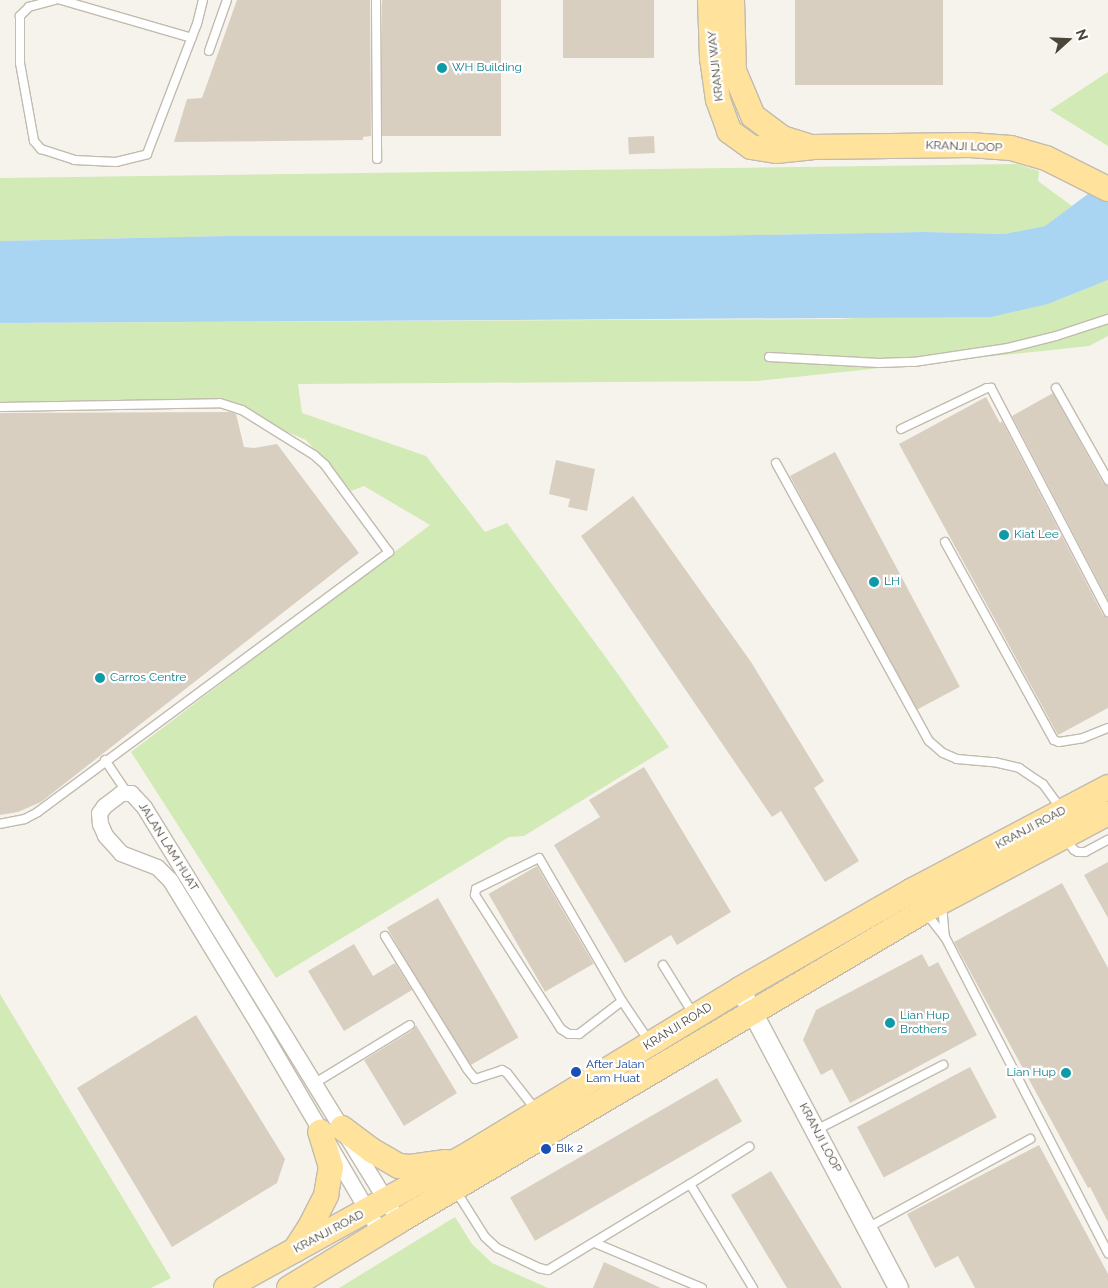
<!DOCTYPE html>
<html>
<head>
<meta charset="utf-8">
<style>
	body { margin:0 }
	#map { position:relative; width:1108px; height:1288px; overflow:hidden; background:#f6f3ec; font-family:Raleway,sans-serif }
	div>[style] { position:absolute }
	[style*='--x'] { left:calc(var(--x)*1px); top:calc(var(--y)*1px); width:calc(var(--w)*1px); rotate:calc(var(--a)*1deg) }
	.green>* { inset:0; background:#d2eab5 }
	.water>* { inset:0; background:#a9d4f2 }
	.building>* { inset:0; background:#d8cfc1; transform-origin:0 0 }
	.roads { filter:drop-shadow(1px 0 #c2bbae) drop-shadow(-1px 0 #c2bbae) drop-shadow(0 1px #c2bbae) drop-shadow(0 -1px #c2bbae) }
	.service>* { height:8px; margin:-4px; padding:0 4px; transform-origin:4px; border-radius:4px; background:#fff }
	.minor>* { height:15px; margin:-7.5px; padding:0 7.5px; transform-origin:7.5px; border-radius:7.5px; background:#fff }
	.tertiary>* { height:19px; margin:-9.5px; padding:0 9.5px; transform-origin:9.5px; border-radius:9.5px; background:#fff }
	.primary>* { height:24px; margin:-12px; padding:0 12px; transform-origin:12px; border-radius:12px; background:#ffe39c }
	.dots>* { width:14px; height:14px; translate:-50% -50%; box-sizing:border-box; border:2px solid #fff; border-radius:50% }
	span { translate:-50% -50%; white-space:nowrap; text-align:center; line-height:1.15; -webkit-text-stroke:4.5px #fff; paint-order:stroke }
	.street-label { font-size:12px; color:#4b4439 }
	.culture-label { font-size:12px; color:#0d838f }
	.left { translate:0 -50%; text-align:left }
	.right { translate:-100% -50%; text-align:right }
	.transit-label { font-size:12px; color:#164399 }
	.north { position:absolute; left:1043px; top:15px; width:50px; height:50px; -webkit-text-stroke:4px #fff; paint-order:stroke; rotate:70deg; font-size:14px; font-weight:700; line-height:20px; text-align:center; color:#4b4439 }
	.north::after { content:''; display:block; margin:auto; width:18px; height:22px; background:#4b4439; clip-path:polygon(50% 0,100% 100%,50% 72%,0 100%) }
</style>
</head>
<body>
<div id="map">
	<div class="green">
		<div style="clip-path:polygon(1108px 72px,1108px 146px,1050px 110px)"></div>
		<div style="clip-path:polygon(1017px 164px,1039px 171px,1038px 181px,1072px 206px,1045px 226px,1004px 234px,925px 232px,699px 236px,226px 236px,0 241px,0 178px)"></div>
		<div style="clip-path:polygon(1108px 280px,1108px 336px,1089px 346px,758px 381px,298px 384px,302px 413px,426px 456px,485px 532px,507px 523px,618px 674px,669px 747px,524px 836px,509px 837px,276px 978px,131px 752px,430px 525px,364px 486px,351px 491px,306px 440px,220px 403px,0 407px,0 323px,841px 319px,1048px 304px)"></div>
		<div style="clip-path:polygon(0 994px,171px 1278px,151px 1288px,0 1288px)"></div>
		<div style="clip-path:polygon(455px 1217px,472px 1244px,492px 1263px,548px 1288px,339px 1288px)"></div>
	</div>
	<div class="water">
		<div style="clip-path:polygon(1108px 179px,1108px 280px,1048px 304px,991px 317px,0 323px,0 241px,226px 236px,699px 236px,925px 232px,1004px 234px,1045px 226px)"></div>
	</div>
	<div class="building">
		<div style="clip-path:polygon(237px 0,370px 0,371px 136px,363px 137px,363px 140px,174px 142px,187px 99px,202px 98px)"></div>
		<div style="left:382px;top:0;width:119px;height:136px"></div>
		<div style="left:563px;top:0;width:91px;height:58px"></div>
		<div style="left:795px;top:0;width:148px;height:85px"></div>
		<div style="left:654px;top:136px;width:17px;height:26px;rotate:87deg"></div>
		<div style="clip-path:polygon(1053px 393px,1103px 483px,1108px 486px,1108px 600px,1012px 416px)"></div>
		<div style="clip-path:polygon(986px 397px,1000px 423px,1002px 421px,1103px 615px,1108px 618px,1108px 708px,1058px 735px,899px 444px)"></div>
		<div style="clip-path:polygon(230px 412px,236px 414px,244px 447px,254px 448px,277px 444px,359px 553px,41px 802px,18px 812px,0 815px,0 413px)"></div>
		<div style="left:835px;top:452px;width:266px;height:51px;rotate:62deg"></div>
		<div style="clip-path:polygon(556px 460px,595px 469px,587px 511px,568px 507px,570px 499px,549px 494px)"></div>
		<div style="clip-path:polygon(633px 496px,751px 662px,824px 781px,814px 788px,859px 861px,825px 882px,781px 811px,772px 817px,581px 536px)"></div>
		<div style="clip-path:polygon(644px 767px,731px 912px,677px 945px,671px 935px,625px 963px,554px 845px,600px 817px,589px 800px)"></div>
		<div style="clip-path:polygon(1108px 862px,1108px 918px,1084px 875px)"></div>
		<div style="left:537px;top:866px;width:113px;height:56px;rotate:60deg"></div>
		<div style="clip-path:polygon(1062px 883px,1108px 968px,1108px 1222px,1090px 1187px,1088px 1188px,954px 942px)"></div>
		<div style="left:438px;top:898px;width:161px;height:59px;rotate:60deg"></div>
		<div style="clip-path:polygon(354px 944px,373px 976px,395px 963px,412px 990px,344px 1031px,308px 971px)"></div>
		<div style="clip-path:polygon(922px 954px,929px 967px,938px 962px,977px 1035px,850px 1103px,832px 1069px,821px 1075px,803px 1040px,816px 1010px)"></div>
		<div style="clip-path:polygon(196px 1015px,285px 1159px,277px 1183px,172px 1247px,77px 1088px)"></div>
		<div style="clip-path:polygon(416px 1025px,457px 1093px,404px 1126px,364px 1060px,413px 1030px)"></div>
		<div style="left:970px;top:1067px;width:57px;height:128px;rotate:62deg"></div>
		<div style="left:717px;top:1078px;width:50px;height:239px;rotate:60deg"></div>
		<div style="clip-path:polygon(1039px 1145px,1108px 1274px,1108px 1288px,975px 1288px,958px 1256px,935px 1268px,907px 1214px)"></div>
		<div style="clip-path:polygon(771px 1171px,842px 1288px,787px 1288px,731px 1195px)"></div>
		<div style="clip-path:polygon(604px 1262px,661px 1288px,593px 1288px)"></div>
	</div>
	<div class="roads">
		<div class="service">
			<div style="--x:55;--y:0;--w:27;--a:165"></div>
			<div style="--x:29;--y:7;--w:13;--a:135"></div>
			<div style="--x:20;--y:16;--w:47;--a:90"></div>
			<div style="--x:20;--y:63;--w:79;--a:79.8"></div>
			<div style="--x:34;--y:141;--w:11;--a:49"></div>
			<div style="--x:41;--y:149;--w:35;--a:18"></div>
			<div style="--x:74;--y:160;--w:42;--a:2.7"></div>
			<div style="--x:116;--y:162;--w:32;--a:-14"></div>
			<div style="--x:147;--y:154;--w:139;--a:-69"></div>
			<div style="--x:197;--y:24;--w:25;--a:-76"></div>
			<div style="--x:61;--y:0;--w:136;--a:16.2"></div>
			<div style="--x:376;--y:0;--w:159;--a:89.6"></div>
			<div style="--x:209;--y:51;--w:54;--a:-70.6"></div>
			<div style="--x:769;--y:357;--w:110;--a:3.1"></div>
			<div style="--x:879;--y:363;--w:35;--a:-2"></div>
			<div style="--x:914;--y:362;--w:95;--a:-8.5"></div>
			<div style="--x:1008;--y:348;--w:49;--a:-14"></div>
			<div style="--x:1056;--y:336;--w:55;--a:-18.1"></div>
			<div style="--x:1056;--y:388;--w:106;--a:60.5"></div>
			<div style="--x:0;--y:407;--w:220;--a:-1"></div>
			<div style="--x:220;--y:403;--w:23;--a:18"></div>
			<div style="--x:242;--y:410;--w:85;--a:32"></div>
			<div style="--x:314;--y:455;--w:15;--a:42"></div>
			<div style="--x:325;--y:465;--w:108;--a:53.7"></div>
			<div style="--x:389;--y:552;--w:437;--a:143.5"></div>
			<div style="--x:38;--y:812;--w:15;--a:152"></div>
			<div style="--x:25;--y:819;--w:25;--a:169"></div>
			<div style="--x:901;--y:429;--w:95;--a:-25.5"></div>
			<div style="--x:987;--y:388;--w:4;--a:0"></div>
			<div style="--x:991;--y:388;--w:253;--a:62.4"></div>
			<div style="--x:776;--y:463;--w:317;--a:61.2"></div>
			<div style="--x:929;--y:741;--w:18;--a:41"></div>
			<div style="--x:943;--y:753;--w:15;--a:23"></div>
			<div style="--x:957;--y:759;--w:37;--a:5"></div>
			<div style="--x:994;--y:762;--w:26;--a:13"></div>
			<div style="--x:1019;--y:768;--w:29;--a:34"></div>
			<div style="--x:1043;--y:784;--w:31;--a:54"></div>
			<div style="--x:945;--y:542;--w:226;--a:61.2"></div>
			<div style="--x:1054;--y:740;--w:5;--a:22"></div>
			<div style="--x:1059;--y:742;--w:24;--a:-9"></div>
			<div style="--x:1083;--y:738;--w:27;--a:-22"></div>
			<div style="--x:105;--y:760;--w:37;--a:56"></div>
			<div style="--x:1066;--y:840;--w:13;--a:51"></div>
			<div style="--x:1074;--y:850;--w:4;--a:27"></div>
			<div style="--x:1078;--y:852;--w:7;--a:0"></div>
			<div style="--x:1085;--y:852;--w:26;--a:-28"></div>
			<div style="--x:942;--y:905;--w:32;--a:85"></div>
			<div style="--x:926;--y:913;--w:31;--a:52"></div>
			<div style="--x:945;--y:937;--w:356;--a:62.7"></div>
			<div style="--x:385;--y:936;--w:156;--a:58.3"></div>
			<div style="--x:467;--y:1069;--w:13;--a:51"></div>
			<div style="--x:475;--y:1079;--w:28;--a:-18"></div>
			<div style="--x:502;--y:1070;--w:6;--a:31"></div>
			<div style="--x:507;--y:1073;--w:47;--a:51.9"></div>
			<div style="--x:663;--y:965;--w:59;--a:58.2"></div>
			<div style="--x:622;--y:1001;--w:165;--a:-120.1"></div>
			<div style="--x:539;--y:858;--w:70;--a:153.8"></div>
			<div style="--x:476;--y:889;--w:6;--a:99"></div>
			<div style="--x:475;--y:895;--w:159;--a:57.3"></div>
			<div style="--x:561;--y:1029;--w:9;--a:32"></div>
			<div style="--x:569;--y:1034;--w:10;--a:0"></div>
			<div style="--x:579;--y:1034;--w:54;--a:-37.5"></div>
			<div style="--x:622;--y:1001;--w:48;--a:56"></div>
			<div style="--x:315;--y:1083;--w:111;--a:-31.4"></div>
			<div style="--x:816;--y:1130;--w:143;--a:-27.1"></div>
			<div style="--x:690;--y:1184;--w:70;--a:-32.1"></div>
			<div style="--x:456;--y:1191;--w:54;--a:57.8"></div>
			<div style="--x:485;--y:1237;--w:16;--a:43"></div>
			<div style="--x:497;--y:1248;--w:47;--a:25.5"></div>
			<div style="--x:539;--y:1268;--w:9;--a:13"></div>
			<div style="--x:548;--y:1270;--w:166;--a:-31.2"></div>
			<div style="--x:690;--y:1184;--w:122;--a:58.8"></div>
			<div style="--x:867;--y:1228;--w:186;--a:-28.6"></div>
			<div style="--x:595;--y:1243;--w:116;--a:22.8"></div>
		</div>
		<div class="minor">
			<div style="--x:380;--y:1232;--w:235;--a:-120.4"></div>
			<div style="--x:261;--y:1029;--w:175;--a:-121.4"></div>
			<div style="--x:170;--y:880;--w:18;--a:-135"></div>
			<div style="--x:157;--y:867;--w:39;--a:-159"></div>
			<div style="--x:121;--y:853;--w:24;--a:-132"></div>
			<div style="--x:105;--y:835;--w:12;--a:-114"></div>
			<div style="--x:100;--y:824;--w:11;--a:-95"></div>
			<div style="--x:99;--y:813;--w:9;--a:-54"></div>
			<div style="--x:104;--y:806;--w:21;--a:-37"></div>
			<div style="--x:121;--y:793;--w:10;--a:0"></div>
			<div style="--x:131;--y:793;--w:19;--a:47"></div>
			<div style="--x:144;--y:807;--w:486;--a:58.4"></div>
		</div>
		<div class="tertiary">
			<div style="--x:740;--y:989;--w:338;--a:62.1"></div>
		</div>
		<div class="primary">
			<div style="--x:710;--y:0;--w:58;--a:88"></div>
			<div style="--x:712;--y:58;--w:42;--a:81.9"></div>
			<div style="--x:718;--y:100;--w:33;--a:70"></div>
			<div style="--x:729;--y:131;--w:27;--a:36"></div>
			<div style="--x:751;--y:147;--w:25;--a:9"></div>
			<div style="--x:776;--y:151;--w:36;--a:-6"></div>
			<div style="--x:812;--y:147;--w:158;--a:-0.7"></div>
			<div style="--x:970;--y:145;--w:41;--a:4.2"></div>
			<div style="--x:1011;--y:148;--w:36;--a:16"></div>
			<div style="--x:1046;--y:158;--w:69;--a:26.6"></div>
			<div style="--x:732;--y:0;--w:71;--a:88.4"></div>
			<div style="--x:734;--y:71;--w:49;--a:67.1"></div>
			<div style="--x:753;--y:116;--w:36;--a:37"></div>
			<div style="--x:782;--y:138;--w:27;--a:17"></div>
			<div style="--x:342;--y:1128;--w:36;--a:37"></div>
			<div style="--x:371;--y:1150;--w:32;--a:30"></div>
			<div style="--x:399;--y:1166;--w:11;--a:5"></div>
			<div style="--x:410;--y:1167;--w:36;--a:-8"></div>
			<div style="--x:295;--y:1250;--w:30;--a:-57"></div>
			<div style="--x:311;--y:1225;--w:34;--a:-63"></div>
			<div style="--x:326;--y:1195;--w:28;--a:-80"></div>
			<div style="--x:331;--y:1167;--w:37;--a:-107"></div>
			<div style="--x:226;--y:1288;--w:281;--a:-28.9"></div>
			<div style="--x:472;--y:1152;--w:314;--a:-31.3"></div>
			<div style="--x:740;--y:989;--w:197;--a:-29.8"></div>
			<div style="--x:911;--y:891;--w:223;--a:-27.8"></div>
			<div style="--x:289;--y:1288;--w:129;--a:-31.3"></div>
			<div style="--x:399;--y:1221;--w:610;--a:-30.56"></div>
			<div style="--x:924;--y:911;--w:208;--a:-28"></div>
		</div>
	</div>
	<div class="dots">
		<div style="left:442px;top:68px;background:#0f9aa8"></div>
		<div style="left:1004px;top:535px;background:#0f9aa8"></div>
		<div style="left:874px;top:582px;background:#0f9aa8"></div>
		<div style="left:100px;top:678px;background:#0f9aa8"></div>
		<div style="left:890px;top:1023px;background:#0f9aa8"></div>
		<div style="left:576px;top:1072px;background:#1a4fb4"></div>
		<div style="left:1066px;top:1073px;background:#0f9aa8"></div>
		<div style="left:546px;top:1149px;background:#1a4fb4"></div>
	</div>
	<div class="street-label">
		<span style="left:716px;top:66px;rotate:-96deg">KRANJI WAY</span>
		<span style="left:964px;top:147px;rotate:2deg">KRANJI LOOP</span>
		<span style="left:1031px;top:828px;rotate:-28deg">KRANJI ROAD</span>
		<span style="left:168px;top:847px;rotate:58deg">JALAN LAM HUAT</span>
		<span style="left:678px;top:1027px;rotate:-32deg">KRANJI ROAD</span>
		<span style="left:820px;top:1138px;rotate:62deg">KRANJI LOOP</span>
		<span style="left:329px;top:1232px;rotate:-28deg">KRANJI ROAD</span>
	</div>
	<div class="culture-label">
		<span class="left" style="left:452px;top:68px">WH Building</span>
		<span class="left" style="left:1014px;top:535px">Kiat Lee</span>
		<span class="left" style="left:884px;top:582px">LH</span>
		<span class="left" style="left:110px;top:678px">Carros Centre</span>
		<span class="left" style="left:900px;top:1023px">Lian Hup<br>Brothers</span>
		<span class="right" style="left:1056px;top:1073px">Lian Hup</span>
	</div>
	<div class="transit-label">
		<span class="left" style="left:586px;top:1072px">After Jalan<br>Lam Huat</span>
		<span class="left" style="left:556px;top:1149px">Blk 2</span>
	</div>
	<div class="north">N</div>
</div>
</body>
</html>
